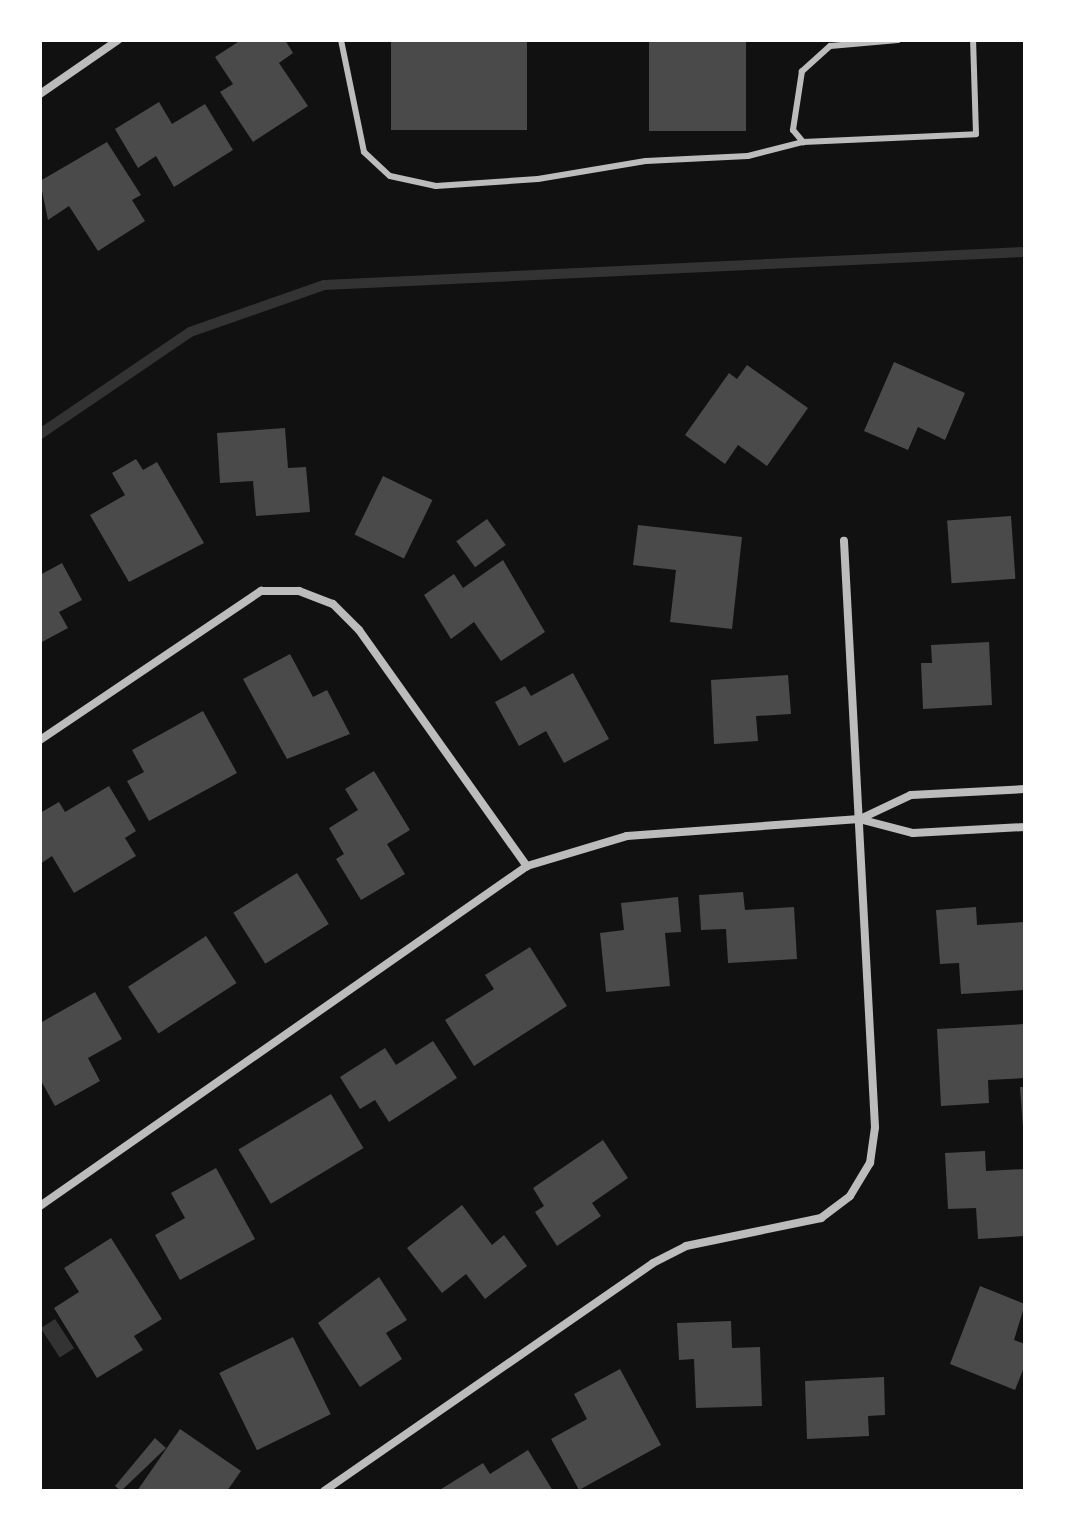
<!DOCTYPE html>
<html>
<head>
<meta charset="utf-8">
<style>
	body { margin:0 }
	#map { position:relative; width:1065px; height:1531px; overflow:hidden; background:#111; font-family:"Asap Condensed",sans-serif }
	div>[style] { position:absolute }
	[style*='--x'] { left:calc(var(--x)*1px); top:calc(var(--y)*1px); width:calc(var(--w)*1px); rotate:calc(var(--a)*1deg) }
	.water>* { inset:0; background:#333; transform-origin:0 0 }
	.stream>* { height:10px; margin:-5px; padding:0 5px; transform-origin:5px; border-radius:5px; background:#333 }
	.building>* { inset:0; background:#4a4a4a; transform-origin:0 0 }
	.service>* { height:6px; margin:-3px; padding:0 3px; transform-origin:3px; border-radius:3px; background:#bcbcbc }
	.minor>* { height:8px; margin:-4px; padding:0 4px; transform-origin:4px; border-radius:4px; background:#bcbcbc }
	span { translate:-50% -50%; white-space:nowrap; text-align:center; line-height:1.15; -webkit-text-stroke:6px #fff; paint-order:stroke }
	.frame { position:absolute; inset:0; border:42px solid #fff; pointer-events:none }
</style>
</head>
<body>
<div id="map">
	<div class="water">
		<div style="left:55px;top:1319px;width:35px;height:17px;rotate:57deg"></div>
	</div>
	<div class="stream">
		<div style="--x:40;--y:434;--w:181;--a:-34.2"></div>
		<div style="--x:190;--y:332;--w:142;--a:-19.3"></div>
		<div style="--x:324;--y:285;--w:702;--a:-2.7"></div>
	</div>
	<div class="building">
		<div style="clip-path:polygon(241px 40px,285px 40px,293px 53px,279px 63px,308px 106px,253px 142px,220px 92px,233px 84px,215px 57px)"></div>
		<div style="left:391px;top:40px;width:136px;height:90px"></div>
		<div style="left:649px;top:40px;width:97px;height:91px"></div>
		<div style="clip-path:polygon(159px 102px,172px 124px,205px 104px,233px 150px,174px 187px,156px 156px,138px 168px,115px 129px)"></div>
		<div style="clip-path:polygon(107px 142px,141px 195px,132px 200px,145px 221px,98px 251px,69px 206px,48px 220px,40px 181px)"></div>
		<div style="clip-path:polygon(894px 362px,965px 393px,945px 440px,918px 427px,908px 450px,864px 431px)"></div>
		<div style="clip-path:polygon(747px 365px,808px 408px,767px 466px,738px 445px,725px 464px,685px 435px,729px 373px,737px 379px)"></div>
		<div style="clip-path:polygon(285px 428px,288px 468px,306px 467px,310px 512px,256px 516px,253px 481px,220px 483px,217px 433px)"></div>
		<div style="clip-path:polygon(136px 459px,143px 470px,157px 462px,204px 543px,129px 582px,90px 515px,125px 495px,112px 473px)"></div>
		<div style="left:383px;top:476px;width:55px;height:65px;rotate:26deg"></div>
		<div style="left:1011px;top:516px;width:63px;height:64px;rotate:86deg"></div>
		<div style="left:487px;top:519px;width:32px;height:38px;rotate:54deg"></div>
		<div style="clip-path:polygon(638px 525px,742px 537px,732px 629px,670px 622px,676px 570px,633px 565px)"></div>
		<div style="clip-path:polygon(503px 560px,545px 632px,501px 661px,474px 622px,451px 639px,424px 595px,454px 574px,463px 588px)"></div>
		<div style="clip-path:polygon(62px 563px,82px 600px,59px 612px,68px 628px,40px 643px,40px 575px)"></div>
		<div style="clip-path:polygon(989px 642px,992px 705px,923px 709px,921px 663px,932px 663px,931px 645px)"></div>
		<div style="clip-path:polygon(290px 654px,313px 697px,327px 690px,350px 734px,287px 759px,243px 679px)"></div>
		<div style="clip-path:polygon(573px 673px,609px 739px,564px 763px,546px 731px,519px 746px,495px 702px,525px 686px,531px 696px)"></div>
		<div style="clip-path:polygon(788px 675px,791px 714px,756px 716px,758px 741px,714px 744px,711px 680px)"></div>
		<div style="clip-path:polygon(203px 711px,237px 773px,149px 821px,127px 781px,144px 772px,132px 750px)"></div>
		<div style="clip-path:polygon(374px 771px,410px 830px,387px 844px,405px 874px,361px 900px,336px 859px,344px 854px,329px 828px,358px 810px,345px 789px)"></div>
		<div style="clip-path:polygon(109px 786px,136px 831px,125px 838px,136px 856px,74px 893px,52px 856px,40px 864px,40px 813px,59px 802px,65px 812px)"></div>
		<div style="left:297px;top:873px;width:60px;height:75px;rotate:58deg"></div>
		<div style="clip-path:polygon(743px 892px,745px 910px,794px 907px,797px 959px,728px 963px,726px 929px,701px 930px,699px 895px)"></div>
		<div style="clip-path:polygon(678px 897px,681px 932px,665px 933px,670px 986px,606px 992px,600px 933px,624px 930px,621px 903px)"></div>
		<div style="clip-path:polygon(976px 907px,977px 925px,1025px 922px,1025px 990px,961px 994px,959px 963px,940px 964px,936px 910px)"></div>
		<div style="left:206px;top:936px;width:56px;height:93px;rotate:57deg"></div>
		<div style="clip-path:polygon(530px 947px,567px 1006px,474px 1066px,445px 1020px,494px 989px,485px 975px)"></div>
		<div style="clip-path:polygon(95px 992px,122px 1039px,88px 1058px,100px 1081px,55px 1106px,40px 1079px,40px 1023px)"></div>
		<div style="clip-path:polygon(1025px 1024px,1025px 1078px,988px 1080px,989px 1103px,941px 1106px,937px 1029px)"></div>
		<div style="clip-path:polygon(433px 1041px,457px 1078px,389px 1122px,375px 1100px,360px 1109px,340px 1077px,385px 1048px,396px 1065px)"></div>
		<div style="clip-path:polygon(1020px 1087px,1025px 1087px,1025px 1128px,1023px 1128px)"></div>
		<div style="left:331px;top:1094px;width:63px;height:108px;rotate:59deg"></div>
		<div style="clip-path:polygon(603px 1140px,628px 1178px,592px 1203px,601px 1216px,557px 1246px,535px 1212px,544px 1206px,533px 1188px)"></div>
		<div style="clip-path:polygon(985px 1151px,986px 1171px,1025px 1169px,1025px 1236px,978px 1239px,976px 1208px,948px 1209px,945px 1153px)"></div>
		<div style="clip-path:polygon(216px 1168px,255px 1239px,180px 1280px,155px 1235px,185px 1218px,171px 1193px)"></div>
		<div style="clip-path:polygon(462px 1205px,492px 1245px,504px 1235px,527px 1266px,485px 1299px,466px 1274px,442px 1293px,407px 1248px)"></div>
		<div style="clip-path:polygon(111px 1238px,162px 1319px,134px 1336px,143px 1350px,97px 1378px,54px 1308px,79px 1292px,64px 1268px)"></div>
		<div style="clip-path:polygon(379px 1277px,407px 1320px,386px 1333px,402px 1359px,360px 1387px,318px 1323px)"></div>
		<div style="clip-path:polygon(980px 1286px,1025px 1304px,1014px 1340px,1025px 1344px,1025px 1365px,1015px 1390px,950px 1364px)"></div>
		<div style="clip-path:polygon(731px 1321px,732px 1348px,760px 1347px,762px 1406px,696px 1408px,694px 1359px,679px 1360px,677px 1323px)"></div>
		<div style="left:293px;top:1337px;width:86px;height:82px;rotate:64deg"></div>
		<div style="clip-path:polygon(620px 1369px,661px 1445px,579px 1490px,551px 1439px,587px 1419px,574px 1394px)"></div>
		<div style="clip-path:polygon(884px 1377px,885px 1415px,868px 1416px,869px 1436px,807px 1439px,805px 1381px)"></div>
		<div style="clip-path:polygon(180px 1429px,241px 1471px,227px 1491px,137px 1491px)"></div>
		<div style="clip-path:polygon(155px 1438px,166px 1448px,121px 1491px,115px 1486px)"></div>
		<div style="clip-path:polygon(528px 1450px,553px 1491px,438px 1491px,483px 1463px,490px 1474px)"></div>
	</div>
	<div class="service">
		<div style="--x:341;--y:40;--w:114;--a:78.4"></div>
		<div style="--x:364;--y:152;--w:35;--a:43"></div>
		<div style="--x:390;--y:176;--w:47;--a:12.3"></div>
		<div style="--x:436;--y:186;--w:102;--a:-3.9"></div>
		<div style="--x:538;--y:179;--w:109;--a:-9.5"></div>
		<div style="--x:646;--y:161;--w:102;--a:-2.8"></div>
		<div style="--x:748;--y:156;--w:57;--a:-14.3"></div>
		<div style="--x:898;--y:40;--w:68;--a:175"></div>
		<div style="--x:830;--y:46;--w:38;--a:138"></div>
		<div style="--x:802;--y:71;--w:60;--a:98.7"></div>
		<div style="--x:793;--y:130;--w:16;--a:50"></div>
		<div style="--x:803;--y:142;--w:173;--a:-2.6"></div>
		<div style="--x:976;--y:134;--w:94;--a:-91.8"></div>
	</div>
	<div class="minor">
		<div style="--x:40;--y:94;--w:95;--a:-34.7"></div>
		<div style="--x:40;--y:740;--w:267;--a:-34"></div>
		<div style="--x:261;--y:591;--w:38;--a:0"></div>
		<div style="--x:299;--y:591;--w:36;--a:21"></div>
		<div style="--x:333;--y:604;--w:37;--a:45"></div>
		<div style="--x:359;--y:630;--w:290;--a:54.6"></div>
		<div style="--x:860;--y:819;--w:56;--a:-25.2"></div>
		<div style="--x:911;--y:795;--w:114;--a:-3"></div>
		<div style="--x:40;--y:1206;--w:594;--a:-34.92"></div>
		<div style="--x:527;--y:866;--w:104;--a:-16.7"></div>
		<div style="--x:627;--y:836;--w:233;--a:-4.2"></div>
		<div style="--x:859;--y:819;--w:56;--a:14.5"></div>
		<div style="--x:913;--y:833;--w:112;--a:-3.1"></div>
		<div style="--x:324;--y:1491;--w:400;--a:-34.7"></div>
		<div style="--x:653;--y:1263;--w:37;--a:-27"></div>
		<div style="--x:686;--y:1246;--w:138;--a:-11.7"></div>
		<div style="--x:821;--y:1218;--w:36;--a:-37"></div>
		<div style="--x:850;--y:1196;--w:39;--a:-59"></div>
		<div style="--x:870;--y:1163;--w:36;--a:-82"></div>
		<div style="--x:875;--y:1127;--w:587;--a:-93.03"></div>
	</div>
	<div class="frame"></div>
</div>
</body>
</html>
